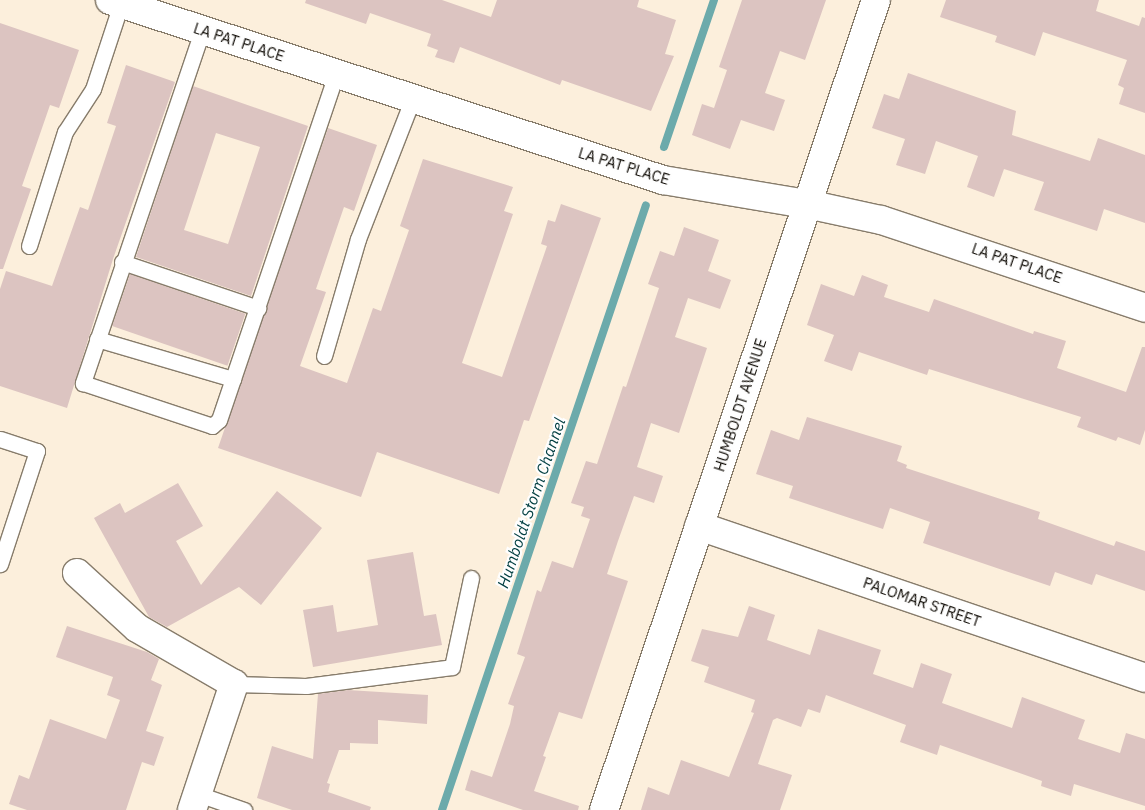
<!DOCTYPE html>
<html>
<head>
<meta charset="utf-8">
<style>
	body { margin:0 }
	#map { position:relative; width:1145px; height:810px; overflow:hidden; background:#fcefdc; font-family:"IBM Plex Sans",sans-serif }
	div>[style] { position:absolute }
	[style*='--x'] { left:calc(var(--x)*1px); top:calc(var(--y)*1px); width:calc(var(--w)*1px); rotate:calc(var(--a)*1deg) }
	.stream>* { height:8px; margin:-4px; padding:0 4px; transform-origin:4px; border-radius:4px; background:#6caaab }
	.building>* { inset:0; background:#dcc4c1; transform-origin:0 0 }
	.roads { filter:drop-shadow(1px 0 #877c6b) drop-shadow(-1px 0 #877c6b) drop-shadow(0 1px #877c6b) drop-shadow(0 -1px #877c6b) }
	.lane>* { height:15px; margin:-7.5px; padding:0 7.5px; transform-origin:7.5px; border-radius:7.5px; background:#fff }
	.street>* { height:28px; margin:-14px; padding:0 14px; transform-origin:14px; border-radius:14px; background:#fff }
	.secondary>* { height:28px; margin:-14px; padding:0 14px; transform-origin:14px; border-radius:14px; background:#fff }
	span { translate:-50% -50%; white-space:nowrap; text-align:center; line-height:1.15; -webkit-text-stroke:4.5px #fefefe; paint-order:stroke }
	.street-label { font-size:15px; color:#100c06 }
	.water-label { font-size:16px; color:#003e40; font-style:italic }
</style>
</head>
<body>
<div id="map">
	<div class="stream">
		<div style="--x:664;--y:147;--w:155;--a:-71.2"></div>
		<div style="--x:442;--y:810;--w:638;--a:-71.37"></div>
	</div>
	<div class="building">
		<div style="clip-path:polygon(306px 0,442px 0,491px 17px,497px 0,639px 0,637px 7px,676px 20px,665px 54px,674px 56px,651px 111px,562px 80px,560px 85px,460px 47px,454px 63px,435px 57px,438px 50px,427px 46px,431px 34px,370px 13px,366px 24px,305px 3px)"></div>
		<div style="clip-path:polygon(742px 0,826px 0,805px 60px,780px 51px,765px 93px,785px 100px,774px 131px,741px 120px,730px 149px,692px 135px,702px 104px,714px 108px,727px 70px,719px 67px)"></div>
		<div style="clip-path:polygon(946px 0,1099px 0,1096px 11px,1139px 26px,1142px 17px,1145px 18px,1145px 113px,1119px 104px,1124px 88px,1118px 85px,1127px 60px,1043px 32px,1035px 56px,995px 42px,997px 36px,940px 17px)"></div>
		<div style="clip-path:polygon(0 23px,79px 50px,59px 108px,50px 105px,22px 186px,31px 189px,3px 269px,0 269px)"></div>
		<div style="clip-path:polygon(126px 65px,175px 82px,113px 259px,67px 408px,0 386px,0 289px,6px 271px,52px 286px,80px 207px,88px 210px,116px 126px,107px 123px)"></div>
		<div style="clip-path:polygon(908px 73px,1016px 111px,1012px 135px,1090px 161px,1098px 138px,1145px 155px,1145px 223px,1104px 209px,1097px 231px,1034px 210px,1044px 182px,1004px 169px,994px 197px,967px 187px,978px 156px,936px 141px,925px 174px,896px 165px,905px 139px,872px 128px,884px 94px,899px 99px)"></div>
		<div style="clip-path:polygon(evenodd,193px 86px,308px 126px,251px 296px,136px 257px,193px 86px,216px 133px,260px 147px,228px 244px,184px 230px,216px 133px)"></div>
		<div style="clip-path:polygon(328px 128px,377px 145px,354px 211px,344px 207px,316px 289px,326px 292px,300px 366px,347px 383px,373px 308px,381px 311px,409px 230px,400px 226px,423px 159px,513px 187px,504px 211px,513px 214px,462px 363px,502px 377px,547px 246px,541px 244px,548px 220px,555px 222px,561px 204px,601px 218px,529px 421px,524px 420px,499px 494px,377px 452px,361px 497px,218px 448px)"></div>
		<div style="clip-path:polygon(684px 227px,719px 240px,708px 271px,731px 280px,720px 309px,688px 298px,675px 337px,707px 348px,679px 433px,651px 423px,637px 467px,663px 476px,654px 503px,634px 496px,618px 541px,607px 574px,628px 581px,582px 719px,559px 712px,543px 756px,546px 757px,534px 791px,579px 806px,578px 810px,523px 810px,465px 790px,471px 770px,492px 777px,510px 724px,514px 706px,508px 704px,525px 657px,517px 654px,537px 590px,541px 592px,552px 561px,573px 568px,590px 519px,581px 516px,584px 507px,571px 503px,586px 461px,597px 464px,623px 386px,626px 387px,659px 288px,648px 284px,660px 251px,674px 256px)"></div>
		<div style="left:130px;top:274px;width:122px;height:55px;rotate:19deg"></div>
		<div style="clip-path:polygon(862px 275px,888px 285px,884px 297px,929px 312px,934px 299px,1033px 334px,1034px 331px,1066px 341px,1057px 368px,1126px 392px,1142px 347px,1145px 347px,1145px 430px,1140px 445px,1118px 437px,1116px 441px,1077px 427px,1081px 417px,929px 369px,927px 375px,859px 352px,852px 371px,824px 361px,834px 335px,807px 325px,821px 284px,854px 296px)"></div>
		<div style="clip-path:polygon(807px 417px,902px 446px,897px 461px,907px 465px,906px 468px,1040px 512px,1038px 519px,1114px 546px,1116px 541px,1145px 551px,1145px 591px,1096px 574px,1092px 585px,1055px 572px,1050px 586px,923px 543px,930px 522px,890px 508px,883px 529px,789px 498px,793px 486px,756px 474px,771px 430px,799px 440px)"></div>
		<div style="clip-path:polygon(178px 483px,203px 526px,176px 541px,201px 585px,277px 491px,322px 528px,261px 605px,239px 587px,167px 627px,149px 617px,94px 518px,120px 503px,125px 513px)"></div>
		<div style="clip-path:polygon(413px 552px,424px 616px,436px 614px,442px 645px,313px 667px,303px 610px,333px 605px,337px 632px,378px 625px,367px 560px)"></div>
		<div style="clip-path:polygon(749px 606px,775px 615px,767px 640px,810px 655px,818px 629px,881px 650px,873px 674px,913px 688px,921px 663px,952px 674px,942px 703px,1012px 728px,1022px 697px,1085px 720px,1078px 739px,1120px 753px,1126px 733px,1145px 739px,1145px 806px,1074px 784px,1071px 796px,1041px 786px,1042px 781px,940px 745px,937px 755px,900px 742px,906px 725px,826px 695px,820px 713px,808px 709px,801px 727px,777px 718px,773px 720px,758px 764px,792px 775px,780px 810px,641px 810px,648px 787px,669px 795px,681px 760px,729px 777px,754px 713px,751px 712px,755px 700px,704px 682px,709px 667px,691px 661px,702px 629px,738px 637px)"></div>
		<div style="clip-path:polygon(67px 626px,147px 652px,159px 659px,151px 680px,162px 685px,146px 731px,164px 737px,154px 766px,142px 762px,126px 810px,27px 810px,9px 804px,19px 775px,29px 779px,50px 719px,106px 739px,120px 700px,107px 695px,113px 677px,56px 657px)"></div>
		<div style="clip-path:polygon(348px 690px,428px 695px,427px 724px,378px 720px,378px 744px,350px 743px,350px 750px,339px 750px,327px 783px,330px 784px,328px 792px,371px 807px,370px 810px,292px 810px,257px 798px,272px 746px,313px 759px,318px 694px)"></div>
	</div>
	<div class="roads">
		<div class="lane">
			<div style="--x:202;--y:31;--w:372;--a:108.7"></div>
			<div style="--x:83;--y:383;--w:136;--a:18.4"></div>
			<div style="--x:212;--y:426;--w:9;--a:-41"></div>
			<div style="--x:219;--y:420;--w:365;--a:-71.3"></div>
			<div style="--x:29;--y:246;--w:120;--a:-72.5"></div>
			<div style="--x:65;--y:132;--w:51;--a:-56.9"></div>
			<div style="--x:93;--y:89;--w:89;--a:-71.8"></div>
			<div style="--x:122;--y:262;--w:144;--a:18.7"></div>
			<div style="--x:97;--y:339;--w:142;--a:16.4"></div>
			<div style="--x:324;--y:356;--w:122;--a:-73.8"></div>
			<div style="--x:358;--y:239;--w:151;--a:-68.7"></div>
			<div style="--x:0;--y:439;--w:39;--a:18"></div>
			<div style="--x:37;--y:451;--w:119;--a:108.1"></div>
			<div style="--x:234;--y:684;--w:72;--a:1.6"></div>
			<div style="--x:306;--y:686;--w:147;--a:-7.4"></div>
			<div style="--x:452;--y:667;--w:91;--a:-77.9"></div>
			<div style="--x:198;--y:794;--w:49;--a:19.2"></div>
		</div>
		<div class="street">
			<div style="--x:110;--y:0;--w:582;--a:18.03"></div>
			<div style="--x:663;--y:180;--w:146;--a:9.5"></div>
			<div style="--x:807;--y:204;--w:76;--a:12.2"></div>
			<div style="--x:881;--y:220;--w:278;--a:18.4"></div>
			<div style="--x:699;--y:526;--w:471;--a:18.8"></div>
			<div style="--x:77;--y:573;--w:81;--a:42.5"></div>
			<div style="--x:137;--y:628;--w:112;--a:30"></div>
			<div style="--x:604;--y:810;--w:854;--a:-71.44"></div>
		</div>
		<div class="secondary">
			<div style="--x:192;--y:810;--w:133;--a:-71.6"></div>
		</div>
	</div>
	<div class="street-label">
		<span style="left:239px;top:42px;rotate:18deg">LA PAT PLACE</span>
		<span style="left:624px;top:166px;rotate:17deg">LA PAT PLACE</span>
		<span style="left:1017px;top:263px;rotate:19deg">LA PAT PLACE</span>
		<span style="left:740px;top:405px;rotate:-72deg">HUMBOLDT AVENUE</span>
		<span style="left:922px;top:602px;rotate:19deg">PALOMAR STREET</span>
	</div>
	<div class="water-label">
		<span style="left:531px;top:503px;rotate:-71deg">Humboldt Storm Channel</span>
	</div>
</div>
</body>
</html>
